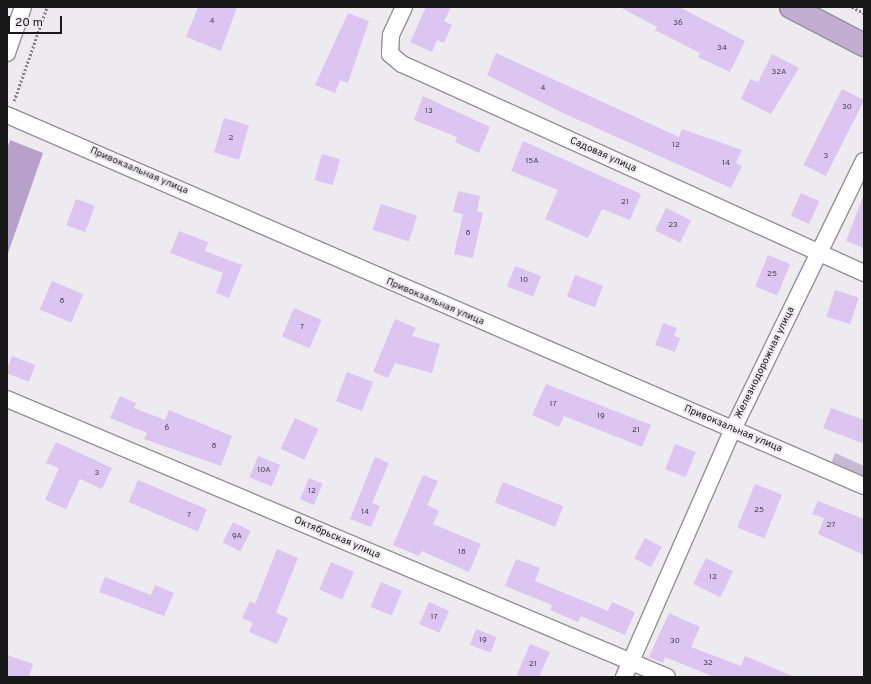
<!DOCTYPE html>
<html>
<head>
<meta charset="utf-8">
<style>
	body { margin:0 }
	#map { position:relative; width:871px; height:684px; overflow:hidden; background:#edebef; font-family:Overpass,sans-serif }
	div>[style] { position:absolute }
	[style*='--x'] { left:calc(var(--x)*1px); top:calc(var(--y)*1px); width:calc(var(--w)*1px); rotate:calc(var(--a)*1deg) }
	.green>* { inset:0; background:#c7b8d4 }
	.forest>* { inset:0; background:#b7a0c9 }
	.building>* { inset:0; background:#dcc5f0; transform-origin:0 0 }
	.path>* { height:2.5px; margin-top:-1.25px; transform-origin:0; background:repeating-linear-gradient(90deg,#838285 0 2px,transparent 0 4px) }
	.roads { filter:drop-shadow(1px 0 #939195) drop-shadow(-1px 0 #939195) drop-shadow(0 1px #939195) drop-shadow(0 -1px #939195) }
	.minor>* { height:16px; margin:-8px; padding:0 8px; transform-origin:8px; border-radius:8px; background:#fff }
	.primary>* { height:22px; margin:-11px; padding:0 11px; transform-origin:11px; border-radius:11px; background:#c2aed1 }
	span { translate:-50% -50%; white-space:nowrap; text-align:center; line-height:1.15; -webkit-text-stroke:4px #edebef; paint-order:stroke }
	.number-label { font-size:8px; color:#49434f }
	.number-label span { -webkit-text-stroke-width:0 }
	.street-label { font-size:10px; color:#181819 }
	.frame { position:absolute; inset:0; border:8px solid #181819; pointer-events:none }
	.scale { position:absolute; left:8px; top:16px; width:54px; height:18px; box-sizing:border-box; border:2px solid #181819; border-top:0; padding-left:5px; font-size:12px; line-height:14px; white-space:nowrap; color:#181819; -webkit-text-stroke:3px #edebef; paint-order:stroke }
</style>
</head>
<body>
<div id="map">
	<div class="green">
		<div style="clip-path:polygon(835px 453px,864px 466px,864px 485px,829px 469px)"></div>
	</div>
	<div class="forest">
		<div style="clip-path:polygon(10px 140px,43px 153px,7px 256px,7px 149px)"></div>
	</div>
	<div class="building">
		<div style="clip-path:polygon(198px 7px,237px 7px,221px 51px,186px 37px)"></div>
		<div style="clip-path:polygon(426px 7px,451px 7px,444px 21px,452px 25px,444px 43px,437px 40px,432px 52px,410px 42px)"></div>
		<div style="clip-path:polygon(620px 7px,679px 7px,745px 41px,730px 72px,698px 57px,700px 53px,655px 30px,657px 27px)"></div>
		<div style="clip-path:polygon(348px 13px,369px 21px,348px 83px,340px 80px,335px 93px,315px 85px)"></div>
		<div style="clip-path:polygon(496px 53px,679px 137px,682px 129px,742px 150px,736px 163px,742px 166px,731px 188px,565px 114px,487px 75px)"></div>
		<div style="clip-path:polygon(772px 54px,799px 68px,771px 114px,741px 99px,750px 79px,758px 82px)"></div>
		<div style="left:842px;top:89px;width:25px;height:85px;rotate:27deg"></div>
		<div style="clip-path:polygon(423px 96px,490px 127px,479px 153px,455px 142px,457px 137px,414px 120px)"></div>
		<div style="left:224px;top:118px;width:26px;height:36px;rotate:16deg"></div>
		<div style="clip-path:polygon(523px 141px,641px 194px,630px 220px,602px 209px,588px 238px,545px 219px,558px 190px,511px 171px)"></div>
		<div style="left:322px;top:154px;width:19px;height:27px;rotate:16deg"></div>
		<div style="clip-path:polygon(458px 191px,480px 196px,477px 211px,483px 213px,473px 258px,454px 254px,463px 214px,453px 212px)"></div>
		<div style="left:801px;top:193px;width:20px;height:25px;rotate:24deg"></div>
		<div style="clip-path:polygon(863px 197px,864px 198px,864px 248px,846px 241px)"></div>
		<div style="left:76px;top:199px;width:20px;height:28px;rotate:20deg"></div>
		<div style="left:381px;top:204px;width:38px;height:27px;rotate:18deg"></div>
		<div style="left:666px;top:208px;width:28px;height:25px;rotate:26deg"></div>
		<div style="clip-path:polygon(179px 231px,208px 242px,205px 251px,242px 265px,229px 298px,216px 293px,223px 273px,170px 253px)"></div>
		<div style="left:768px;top:255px;width:24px;height:34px;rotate:22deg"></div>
		<div style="left:515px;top:266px;width:28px;height:22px;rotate:21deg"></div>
		<div style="left:575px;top:275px;width:30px;height:23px;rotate:21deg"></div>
		<div style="left:52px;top:281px;width:34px;height:31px;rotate:23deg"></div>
		<div style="left:835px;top:290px;width:25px;height:28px;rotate:18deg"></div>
		<div style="left:294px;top:308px;width:30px;height:31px;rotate:23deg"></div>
		<div style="clip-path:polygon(395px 319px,416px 328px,412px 336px,440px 344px,432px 373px,395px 363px,388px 378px,373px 372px)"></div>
		<div style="clip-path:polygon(663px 323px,677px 328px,674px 336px,680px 338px,675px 352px,655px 345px)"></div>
		<div style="left:12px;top:356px;width:25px;height:18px;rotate:21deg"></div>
		<div style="left:347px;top:372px;width:28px;height:31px;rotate:21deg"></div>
		<div style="clip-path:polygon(546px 384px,651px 425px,642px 447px,564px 416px,559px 427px,532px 415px)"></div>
		<div style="clip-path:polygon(120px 396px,136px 403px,134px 408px,165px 420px,169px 410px,232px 436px,221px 466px,144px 439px,147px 433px,110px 418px)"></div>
		<div style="clip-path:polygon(831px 408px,864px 420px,864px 444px,823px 428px)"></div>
		<div style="left:295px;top:418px;width:26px;height:34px;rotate:25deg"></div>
		<div style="clip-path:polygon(56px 442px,112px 468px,102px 489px,80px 479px,66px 509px,45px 500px,59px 468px,46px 463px)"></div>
		<div style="left:675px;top:444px;width:22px;height:27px;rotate:21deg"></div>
		<div style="left:258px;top:456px;width:24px;height:23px;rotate:22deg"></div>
		<div style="clip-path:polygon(375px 457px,389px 463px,372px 503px,380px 506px,371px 527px,350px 519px)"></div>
		<div style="clip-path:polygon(423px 475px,438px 481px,427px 505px,439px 511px,433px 524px,481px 544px,469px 572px,422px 551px,419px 556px,393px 545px)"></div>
		<div style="left:309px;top:478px;width:15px;height:23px;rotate:23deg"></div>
		<div style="left:138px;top:480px;width:75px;height:24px;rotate:23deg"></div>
		<div style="left:503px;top:482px;width:65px;height:22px;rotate:22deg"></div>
		<div style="left:755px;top:484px;width:29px;height:47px;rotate:22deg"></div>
		<div style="clip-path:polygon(818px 501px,864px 519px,864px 555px,818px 534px,824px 518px,812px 514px)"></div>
		<div style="left:233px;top:522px;width:20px;height:23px;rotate:27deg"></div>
		<div style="left:645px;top:538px;width:19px;height:23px;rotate:28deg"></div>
		<div style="clip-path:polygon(277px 549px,298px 558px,276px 613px,288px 618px,277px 644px,249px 632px,253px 623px,242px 618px,250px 601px,255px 604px)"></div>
		<div style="left:706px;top:558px;width:30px;height:29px;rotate:26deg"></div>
		<div style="clip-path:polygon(516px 559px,540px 568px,535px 581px,608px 611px,612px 602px,635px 612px,625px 635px,581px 616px,578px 622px,550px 610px,552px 605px,505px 586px)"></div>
		<div style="left:331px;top:562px;width:25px;height:30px;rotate:23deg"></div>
		<div style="clip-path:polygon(105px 577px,151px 595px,155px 585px,174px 593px,164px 616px,99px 592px)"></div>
		<div style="left:381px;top:582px;width:23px;height:27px;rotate:23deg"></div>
		<div style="left:429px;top:602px;width:22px;height:24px;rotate:24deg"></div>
		<div style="clip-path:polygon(669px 613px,700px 627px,691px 647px,741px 666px,745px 656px,795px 677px,714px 677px,665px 657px,663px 663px,649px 657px)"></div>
		<div style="left:476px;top:629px;width:22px;height:17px;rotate:21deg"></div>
		<div style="clip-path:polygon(530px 644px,550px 652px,539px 677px,516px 677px)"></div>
		<div style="clip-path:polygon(7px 655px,33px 664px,29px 677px,7px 677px)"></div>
	</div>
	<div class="path">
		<div style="--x:852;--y:7;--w:13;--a:27"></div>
		<div style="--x:14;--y:101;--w:100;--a:-70.7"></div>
	</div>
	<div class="roads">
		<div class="minor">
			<div style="--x:404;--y:7;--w:31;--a:115"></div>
			<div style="--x:391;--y:35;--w:19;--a:93"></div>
			<div style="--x:390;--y:54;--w:16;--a:40"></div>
			<div style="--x:402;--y:64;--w:507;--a:24.34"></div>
			<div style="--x:7;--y:53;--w:49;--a:-70.8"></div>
			<div style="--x:7;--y:115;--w:934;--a:23.41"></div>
			<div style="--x:7;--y:399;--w:716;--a:22.84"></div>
			<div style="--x:624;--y:677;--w:271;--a:-66.3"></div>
			<div style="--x:733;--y:429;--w:298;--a:-64"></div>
		</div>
		<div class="primary">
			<div style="--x:791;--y:7;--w:82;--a:27.5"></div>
		</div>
	</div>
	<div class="number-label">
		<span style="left:212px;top:22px">4</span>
		<span style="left:678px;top:24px">36</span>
		<span style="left:722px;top:49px">34</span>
		<span style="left:779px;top:73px">32А</span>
		<span style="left:543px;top:89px">4</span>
		<span style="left:847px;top:108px">30</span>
		<span style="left:429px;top:112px">13</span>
		<span style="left:231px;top:139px">2</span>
		<span style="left:676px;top:146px">12</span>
		<span style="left:826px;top:157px">3</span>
		<span style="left:532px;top:162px">15А</span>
		<span style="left:726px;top:164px">14</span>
		<span style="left:625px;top:203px">21</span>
		<span style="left:673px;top:226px">23</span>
		<span style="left:468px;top:234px">8</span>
		<span style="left:772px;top:275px">25</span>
		<span style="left:524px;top:281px">10</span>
		<span style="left:62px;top:302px">8</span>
		<span style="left:302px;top:328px">7</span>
		<span style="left:553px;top:405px">17</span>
		<span style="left:601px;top:417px">19</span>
		<span style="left:167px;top:429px">6</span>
		<span style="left:636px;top:431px">21</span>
		<span style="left:214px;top:447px">8</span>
		<span style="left:264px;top:471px">10А</span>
		<span style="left:97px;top:474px">3</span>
		<span style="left:312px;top:492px">12</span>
		<span style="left:759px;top:511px">25</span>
		<span style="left:365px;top:513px">14</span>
		<span style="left:189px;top:516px">7</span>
		<span style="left:831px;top:526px">27</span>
		<span style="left:237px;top:537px">9А</span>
		<span style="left:462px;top:553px">18</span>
		<span style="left:713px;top:578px">12</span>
		<span style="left:434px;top:618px">17</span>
		<span style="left:483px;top:641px">19</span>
		<span style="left:675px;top:642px">30</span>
		<span style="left:708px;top:664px">32</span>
		<span style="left:533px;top:665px">21</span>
	</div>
	<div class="street-label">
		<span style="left:603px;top:155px;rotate:24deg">Садовая улица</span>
		<span style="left:139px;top:171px;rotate:23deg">Привокзальная улица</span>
		<span style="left:435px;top:302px;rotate:23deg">Привокзальная улица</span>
		<span style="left:765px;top:363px;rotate:-64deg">Железнодорожная улица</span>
		<span style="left:733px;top:429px;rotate:23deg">Привокзальная улица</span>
		<span style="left:337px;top:538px;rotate:23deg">Октябрьская улица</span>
	</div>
	<div class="frame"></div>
	<div class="scale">20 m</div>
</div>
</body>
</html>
